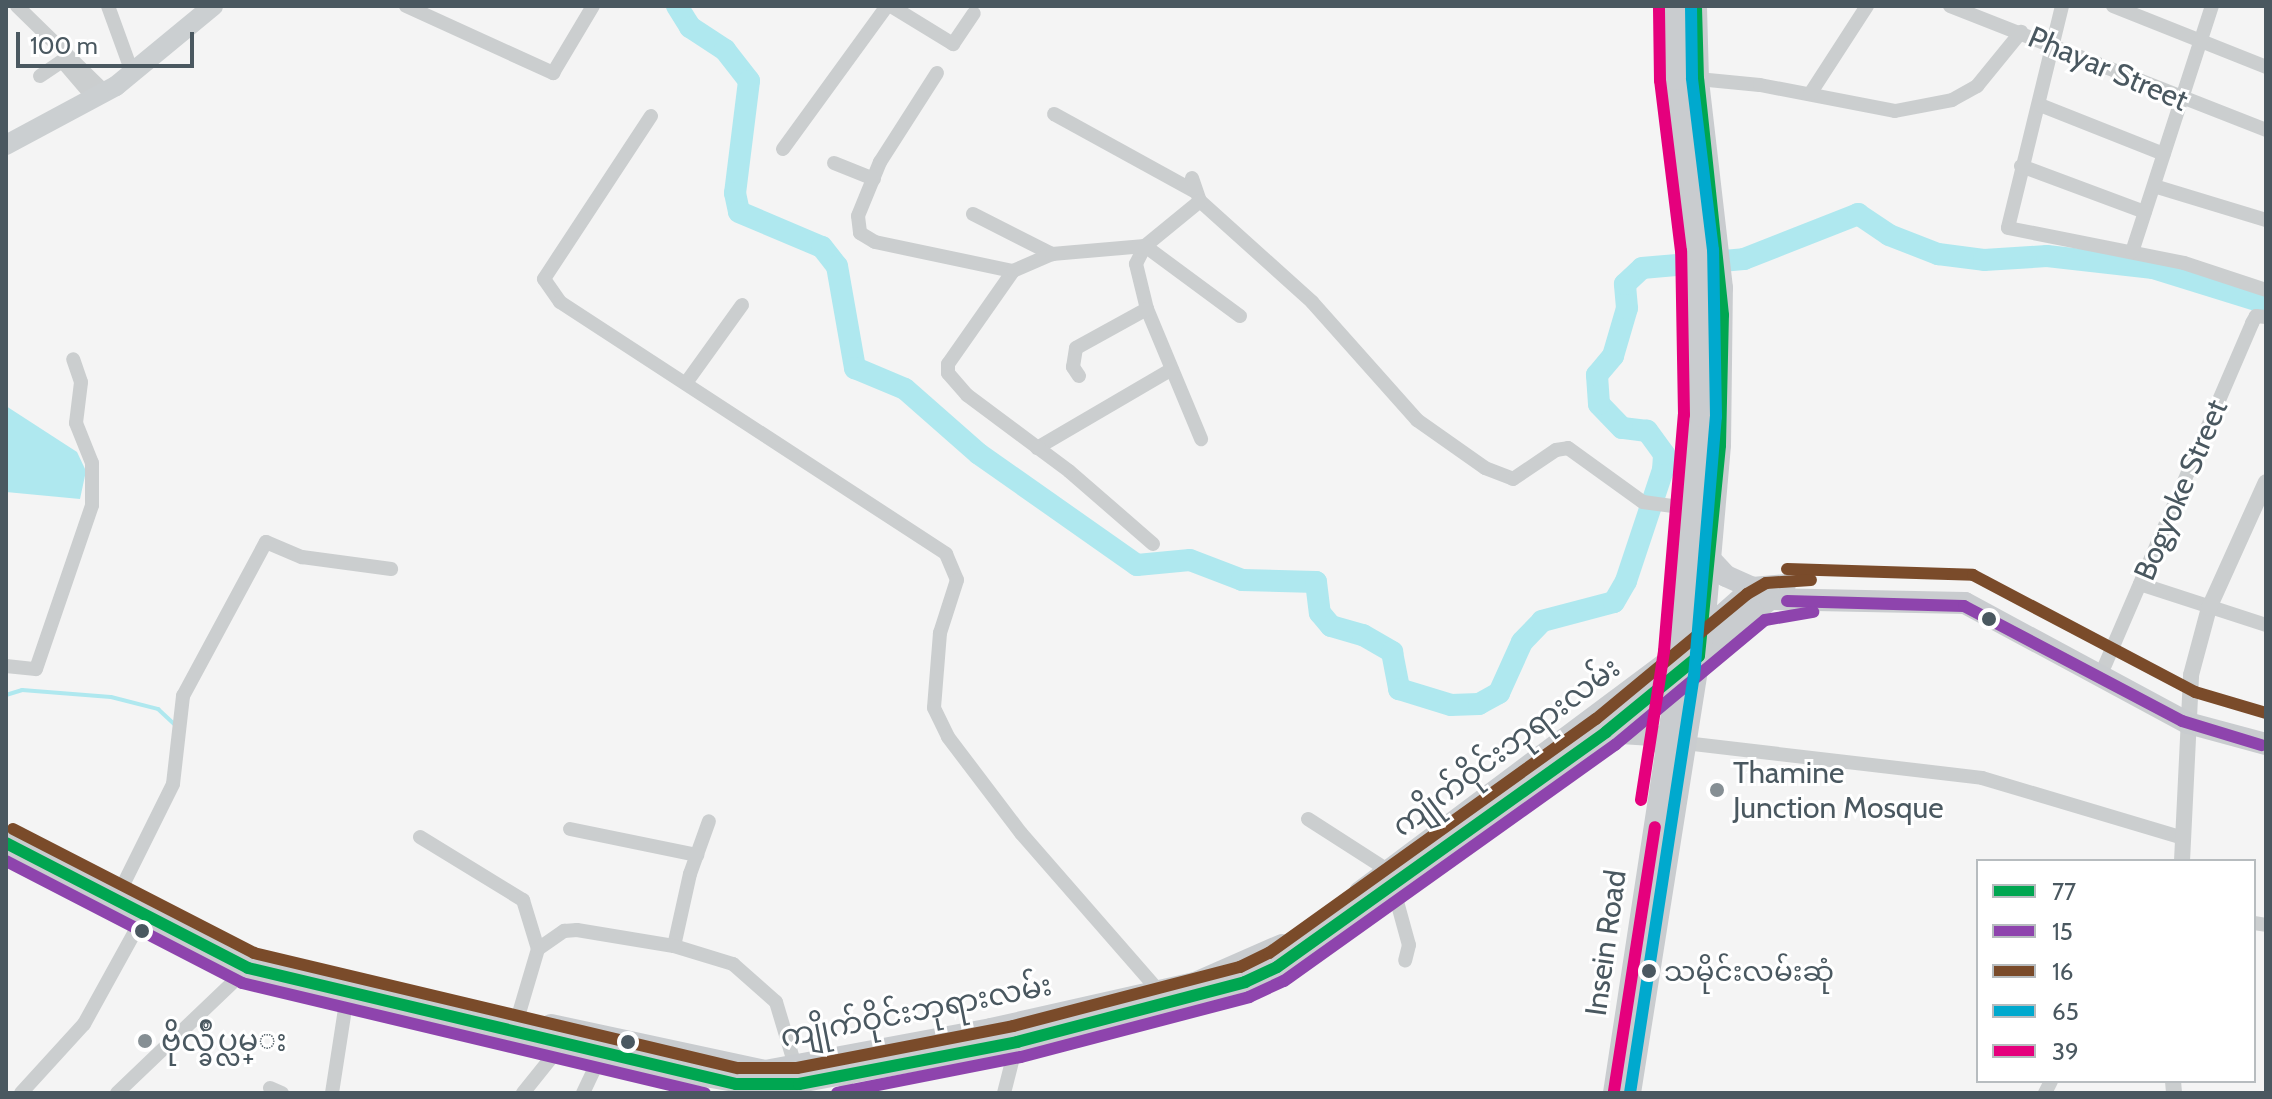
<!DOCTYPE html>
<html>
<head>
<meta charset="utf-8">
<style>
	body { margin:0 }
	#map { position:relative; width:2272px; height:1099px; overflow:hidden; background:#f4f4f4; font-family:Cabin,"Noto Sans Myanmar",sans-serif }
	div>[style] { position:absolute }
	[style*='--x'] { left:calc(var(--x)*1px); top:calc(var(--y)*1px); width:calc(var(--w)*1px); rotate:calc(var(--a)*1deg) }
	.water>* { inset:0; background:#afe8ef }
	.stream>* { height:4px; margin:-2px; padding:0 2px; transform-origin:2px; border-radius:2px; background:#afe8ef }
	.river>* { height:22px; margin:-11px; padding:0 11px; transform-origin:11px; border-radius:11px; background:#afe8ef }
	.minor>* { height:14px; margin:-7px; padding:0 7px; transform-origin:7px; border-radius:7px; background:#cbcecf }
	.tertiary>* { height:16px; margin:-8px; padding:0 8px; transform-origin:8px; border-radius:8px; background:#cbcecf }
	.secondary>* { height:20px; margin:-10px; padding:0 10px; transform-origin:10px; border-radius:10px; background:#cbcfd1 }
	.primary>* { height:22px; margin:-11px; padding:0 11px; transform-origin:11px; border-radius:11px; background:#c9cccf }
	.bus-1>* { height:12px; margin:-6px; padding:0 6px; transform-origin:6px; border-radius:6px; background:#00a651 }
	.bus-2>* { height:12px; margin:-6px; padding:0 6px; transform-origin:6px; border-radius:6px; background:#8e44ad }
	.bus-3>* { height:12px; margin:-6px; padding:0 6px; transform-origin:6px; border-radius:6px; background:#7a4b2a }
	.bus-4>* { height:12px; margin:-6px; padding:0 6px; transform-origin:6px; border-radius:6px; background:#00a9ce }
	.bus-5>* { height:12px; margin:-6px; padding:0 6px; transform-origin:6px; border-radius:6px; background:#e5007d }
	.dots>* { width:22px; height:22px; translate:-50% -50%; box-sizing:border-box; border:4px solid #fff; border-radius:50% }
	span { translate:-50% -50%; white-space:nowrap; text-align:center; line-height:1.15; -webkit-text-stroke:6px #fff; paint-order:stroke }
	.bus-label { font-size:28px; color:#4a5860 }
	.left { translate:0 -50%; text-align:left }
	.street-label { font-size:30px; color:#4a5860 }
	.poi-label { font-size:30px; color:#4a5860 }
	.frame { position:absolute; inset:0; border:8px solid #4a5860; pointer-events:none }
	.legend { position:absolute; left:1976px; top:859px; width:280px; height:224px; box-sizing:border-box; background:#fff; border:2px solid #b7bcbf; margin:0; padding:10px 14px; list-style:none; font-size:24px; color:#4a5860 }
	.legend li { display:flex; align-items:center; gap:16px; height:40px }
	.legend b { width:40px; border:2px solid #b7bcbf }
	.scale { position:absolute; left:16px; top:32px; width:178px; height:36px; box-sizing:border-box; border:4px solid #4a5860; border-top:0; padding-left:10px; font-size:24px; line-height:28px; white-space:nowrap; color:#4a5860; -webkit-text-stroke:6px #fff; paint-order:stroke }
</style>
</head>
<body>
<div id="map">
	<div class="water">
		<div style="clip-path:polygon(6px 406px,77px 452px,86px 471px,80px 499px,6px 492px)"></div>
	</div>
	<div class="stream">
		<div style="--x:6;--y:695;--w:17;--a:-17"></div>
		<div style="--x:22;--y:690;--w:89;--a:4.5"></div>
		<div style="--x:111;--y:697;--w:49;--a:14.3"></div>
		<div style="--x:158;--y:709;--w:22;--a:43"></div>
	</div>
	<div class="river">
		<div style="--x:677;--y:6;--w:25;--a:58"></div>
		<div style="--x:690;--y:27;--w:42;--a:33.3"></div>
		<div style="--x:725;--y:50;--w:39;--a:52"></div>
		<div style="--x:749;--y:81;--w:113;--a:97.1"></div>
		<div style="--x:735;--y:193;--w:19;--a:78"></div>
		<div style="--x:739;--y:212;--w:90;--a:22.9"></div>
		<div style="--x:822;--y:247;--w:24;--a:52"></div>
		<div style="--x:837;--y:266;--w:104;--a:80"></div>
		<div style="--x:855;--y:368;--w:54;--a:22.8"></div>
		<div style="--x:905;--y:389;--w:98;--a:41.3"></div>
		<div style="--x:979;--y:454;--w:193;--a:35.1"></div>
		<div style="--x:1137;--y:565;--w:53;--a:-5.4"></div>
		<div style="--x:1190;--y:560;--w:56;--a:21"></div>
		<div style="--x:1242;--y:580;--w:74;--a:1.5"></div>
		<div style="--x:1316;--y:582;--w:31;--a:83"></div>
		<div style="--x:1320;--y:613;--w:17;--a:50"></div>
		<div style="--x:1331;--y:626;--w:33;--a:16"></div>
		<div style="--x:1363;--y:635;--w:34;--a:30"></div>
		<div style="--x:1392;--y:652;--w:38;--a:79"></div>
		<div style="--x:1399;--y:689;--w:54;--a:17.1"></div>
		<div style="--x:1451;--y:705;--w:28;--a:-2"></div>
		<div style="--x:1479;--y:704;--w:23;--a:-29"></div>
		<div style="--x:1499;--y:693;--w:56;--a:-65.7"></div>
		<div style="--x:1522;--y:642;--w:29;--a:-46"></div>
		<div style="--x:1542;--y:621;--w:74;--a:-14.8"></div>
		<div style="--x:1614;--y:602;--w:24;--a:-60"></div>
		<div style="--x:1626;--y:581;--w:117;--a:-71.6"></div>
		<div style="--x:1663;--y:470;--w:16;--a:-86"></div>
		<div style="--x:1664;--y:454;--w:29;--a:-126"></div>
		<div style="--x:1647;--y:431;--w:25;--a:-173"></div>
		<div style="--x:1622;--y:428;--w:33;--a:-134"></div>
		<div style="--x:1599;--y:404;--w:29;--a:-94"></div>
		<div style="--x:1597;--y:375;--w:25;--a:-50"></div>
		<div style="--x:1613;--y:356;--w:50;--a:-73.7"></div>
		<div style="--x:1627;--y:308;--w:24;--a:-95"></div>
		<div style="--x:1625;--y:284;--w:23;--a:-43"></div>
		<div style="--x:1642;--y:268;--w:102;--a:-5"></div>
		<div style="--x:1744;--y:259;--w:123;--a:-21.5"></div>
		<div style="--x:1858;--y:214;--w:37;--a:34"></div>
		<div style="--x:1889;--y:235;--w:53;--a:21.2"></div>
		<div style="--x:1938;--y:254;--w:46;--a:7.4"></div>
		<div style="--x:1984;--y:260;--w:63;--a:-3.6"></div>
		<div style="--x:2047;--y:256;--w:107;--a:6.5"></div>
		<div style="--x:2153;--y:268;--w:118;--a:17.2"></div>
	</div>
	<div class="minor">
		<div style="--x:17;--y:6;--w:122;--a:44.3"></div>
		<div style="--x:108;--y:6;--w:70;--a:70"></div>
		<div style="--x:406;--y:6;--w:162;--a:24.5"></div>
		<div style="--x:553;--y:73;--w:78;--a:-59.2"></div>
		<div style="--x:891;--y:6;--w:73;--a:31.5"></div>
		<div style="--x:953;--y:44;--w:37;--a:-56"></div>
		<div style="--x:1950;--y:6;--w:339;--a:21.4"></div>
		<div style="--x:2062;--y:6;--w:228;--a:103.7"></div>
		<div style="--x:2008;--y:228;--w:179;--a:11.2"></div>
		<div style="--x:2184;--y:263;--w:86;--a:18.2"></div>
		<div style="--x:2113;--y:6;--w:165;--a:21.7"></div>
		<div style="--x:937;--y:73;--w:106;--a:122.6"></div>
		<div style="--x:880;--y:162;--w:58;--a:112.2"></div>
		<div style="--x:858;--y:216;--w:17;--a:83"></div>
		<div style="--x:860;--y:233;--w:17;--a:31"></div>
		<div style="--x:875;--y:242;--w:141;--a:11.9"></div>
		<div style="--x:40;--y:76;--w:27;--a:-34"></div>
		<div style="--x:62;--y:61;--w:48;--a:49.3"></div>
		<div style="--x:1698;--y:79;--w:62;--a:5.5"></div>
		<div style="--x:1760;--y:85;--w:137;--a:10.9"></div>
		<div style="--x:1895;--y:111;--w:58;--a:-10.9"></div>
		<div style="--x:1952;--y:100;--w:29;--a:-29"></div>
		<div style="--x:1977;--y:86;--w:70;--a:-50.8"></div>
		<div style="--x:1810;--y:94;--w:105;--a:-57.1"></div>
		<div style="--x:2040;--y:105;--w:133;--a:21.6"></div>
		<div style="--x:1054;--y:114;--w:160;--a:28.8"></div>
		<div style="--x:651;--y:116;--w:195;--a:123.3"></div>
		<div style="--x:544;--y:279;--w:28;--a:55"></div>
		<div style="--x:560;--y:302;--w:461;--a:33.1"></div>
		<div style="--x:946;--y:554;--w:28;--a:67"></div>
		<div style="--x:957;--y:580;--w:56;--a:107.8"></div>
		<div style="--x:940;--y:633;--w:75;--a:94.6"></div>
		<div style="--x:934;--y:708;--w:32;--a:64"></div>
		<div style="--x:948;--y:737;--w:121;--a:52.8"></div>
		<div style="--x:1021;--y:833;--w:216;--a:48.9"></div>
		<div style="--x:783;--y:149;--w:177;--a:-54"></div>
		<div style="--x:834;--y:163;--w:43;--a:21.8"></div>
		<div style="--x:2021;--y:166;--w:132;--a:20.4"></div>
		<div style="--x:1192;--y:178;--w:24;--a:71"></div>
		<div style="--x:1200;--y:201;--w:151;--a:42"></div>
		<div style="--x:1312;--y:302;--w:158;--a:48.3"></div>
		<div style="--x:1417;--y:420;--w:83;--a:35.2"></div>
		<div style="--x:1485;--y:468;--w:30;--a:21"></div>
		<div style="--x:1513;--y:479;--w:52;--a:-34"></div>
		<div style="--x:1556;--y:450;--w:12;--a:-9"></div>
		<div style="--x:1568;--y:448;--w:92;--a:35.8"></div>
		<div style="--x:1643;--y:502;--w:51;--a:7.8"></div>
		<div style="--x:2154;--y:186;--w:117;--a:16.9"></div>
		<div style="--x:1200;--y:201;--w:71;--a:140.7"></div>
		<div style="--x:1145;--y:246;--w:20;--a:117"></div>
		<div style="--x:1136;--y:264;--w:46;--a:76.3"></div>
		<div style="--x:1147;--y:309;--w:141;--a:67.4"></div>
		<div style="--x:973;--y:214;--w:89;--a:26.9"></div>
		<div style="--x:2132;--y:252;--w:259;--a:-72"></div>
		<div style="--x:1079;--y:376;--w:11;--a:-124"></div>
		<div style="--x:1073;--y:367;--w:19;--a:-81"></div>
		<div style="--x:1076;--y:348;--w:81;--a:-28.8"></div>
		<div style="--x:686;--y:383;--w:96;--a:-54.3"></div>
		<div style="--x:1037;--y:448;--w:156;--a:-30.3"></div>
		<div style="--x:1153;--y:544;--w:111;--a:-139"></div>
		<div style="--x:1069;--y:471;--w:127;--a:-143.3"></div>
		<div style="--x:967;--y:395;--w:29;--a:-131"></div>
		<div style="--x:948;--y:373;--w:9;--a:-90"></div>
		<div style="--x:948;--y:364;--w:113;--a:-55"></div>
		<div style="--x:1013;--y:271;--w:43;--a:-23.6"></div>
		<div style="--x:1052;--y:254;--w:93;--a:-4.9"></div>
		<div style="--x:1145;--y:246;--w:118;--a:36.4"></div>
		<div style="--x:2140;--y:584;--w:133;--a:18"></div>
		<div style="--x:2105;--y:665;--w:372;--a:-66.7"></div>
		<div style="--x:2252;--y:323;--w:8;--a:-60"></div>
		<div style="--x:2256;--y:316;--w:10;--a:6"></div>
		<div style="--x:6;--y:666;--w:30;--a:6"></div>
		<div style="--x:36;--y:669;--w:173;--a:-71.1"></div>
		<div style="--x:92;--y:505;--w:42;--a:-90"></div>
		<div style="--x:92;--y:463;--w:43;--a:-111.8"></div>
		<div style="--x:76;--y:423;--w:41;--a:-83"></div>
		<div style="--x:81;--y:382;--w:24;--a:-109"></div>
		<div style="--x:1685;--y:743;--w:299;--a:6.7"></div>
		<div style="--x:1982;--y:778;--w:210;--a:16.6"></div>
		<div style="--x:1308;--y:819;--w:96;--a:32.7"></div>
		<div style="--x:570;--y:829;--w:130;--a:11.6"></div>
		<div style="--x:420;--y:837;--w:121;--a:31.5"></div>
		<div style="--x:523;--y:900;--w:51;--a:73"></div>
		<div style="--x:538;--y:949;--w:84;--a:106.5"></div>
		<div style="--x:1393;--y:887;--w:60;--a:74.6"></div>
		<div style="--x:1409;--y:945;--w:16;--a:104"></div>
		<div style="--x:120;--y:891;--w:119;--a:-63.6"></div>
		<div style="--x:173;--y:784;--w:89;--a:-83.5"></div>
		<div style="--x:183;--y:696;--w:175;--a:-61.7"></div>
		<div style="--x:266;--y:542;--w:39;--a:23"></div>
		<div style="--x:302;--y:557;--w:90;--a:7.7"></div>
		<div style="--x:2254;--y:923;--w:12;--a:9"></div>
		<div style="--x:674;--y:946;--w:74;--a:-77.5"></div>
		<div style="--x:690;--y:874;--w:56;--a:-70.3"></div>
		<div style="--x:538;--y:949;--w:32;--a:-35"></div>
		<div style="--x:564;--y:931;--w:13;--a:-4"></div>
		<div style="--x:577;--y:930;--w:98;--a:9.4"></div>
		<div style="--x:674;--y:946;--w:62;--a:17"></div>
		<div style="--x:733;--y:964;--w:57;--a:41.5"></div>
		<div style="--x:776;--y:1002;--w:73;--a:73.3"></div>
		<div style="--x:270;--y:1088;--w:13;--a:23"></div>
		<div style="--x:21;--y:1093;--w:93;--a:-47.6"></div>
		<div style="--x:84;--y:1024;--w:122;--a:-61.1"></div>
		<div style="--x:117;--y:1093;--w:181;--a:-43.7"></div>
		<div style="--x:332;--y:1093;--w:104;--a:-81.2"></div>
		<div style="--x:523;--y:1093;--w:64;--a:-51.3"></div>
		<div style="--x:583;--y:1093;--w:44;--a:-64.6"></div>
		<div style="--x:680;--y:1093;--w:21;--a:-71"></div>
		<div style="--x:845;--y:1093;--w:18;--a:-84"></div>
		<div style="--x:1004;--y:1093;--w:53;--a:-75.7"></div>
		<div style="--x:2045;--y:1093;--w:13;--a:-63"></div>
	</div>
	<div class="tertiary">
		<div style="--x:2182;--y:861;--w:186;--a:-87.2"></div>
		<div style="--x:2191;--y:675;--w:69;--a:-75"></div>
		<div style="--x:2209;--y:608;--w:138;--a:-65.7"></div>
		<div style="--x:2173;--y:1081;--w:12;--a:85"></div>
	</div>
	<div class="secondary">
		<div style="--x:6;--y:145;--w:125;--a:-28.2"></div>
		<div style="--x:116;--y:86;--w:126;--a:-39.5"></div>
	</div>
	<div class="primary">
		<div style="--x:1710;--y:559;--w:23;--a:47"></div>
		<div style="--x:1726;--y:576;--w:30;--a:24"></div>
		<div style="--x:1606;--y:732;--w:46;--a:3.7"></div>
		<div style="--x:1652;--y:735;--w:19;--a:43"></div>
		<div style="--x:6;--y:843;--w:272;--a:27.3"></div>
		<div style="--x:248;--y:968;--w:451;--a:13.5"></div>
		<div style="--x:687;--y:1073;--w:86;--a:9.4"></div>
		<div style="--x:772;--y:1087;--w:249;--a:-10.4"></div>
		<div style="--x:1017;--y:1042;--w:236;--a:-14.7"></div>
		<div style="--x:1245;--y:982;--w:35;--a:-25"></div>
		<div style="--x:1277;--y:967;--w:244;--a:-35"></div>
		<div style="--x:1477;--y:827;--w:160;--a:-36.4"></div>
		<div style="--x:1606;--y:732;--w:211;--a:-39"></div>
		<div style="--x:1770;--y:599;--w:195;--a:1.2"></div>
		<div style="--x:1965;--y:603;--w:253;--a:28.3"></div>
		<div style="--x:2188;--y:723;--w:81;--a:15.1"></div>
		<div style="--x:1360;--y:892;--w:399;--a:-36.8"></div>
		<div style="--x:1680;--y:653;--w:98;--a:-41.7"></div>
		<div style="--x:1753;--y:588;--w:32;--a:-5"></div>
		<div style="--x:551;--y:1025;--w:219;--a:12.1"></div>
		<div style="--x:765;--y:1071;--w:230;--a:-10.5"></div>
		<div style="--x:991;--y:1029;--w:209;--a:-12.7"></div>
		<div style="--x:1195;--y:983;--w:95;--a:-23.6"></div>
		<div style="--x:1614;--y:1093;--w:423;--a:-81.3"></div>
		<div style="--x:1678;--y:675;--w:260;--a:-85.1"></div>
		<div style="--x:1700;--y:416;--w:166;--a:-91"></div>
		<div style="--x:1697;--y:250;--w:172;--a:-97"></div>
		<div style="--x:1676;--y:79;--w:73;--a:-90.8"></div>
		<div style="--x:1630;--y:1093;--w:471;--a:-81"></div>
		<div style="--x:1704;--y:628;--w:184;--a:-85"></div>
		<div style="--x:1720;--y:445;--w:157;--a:-89.3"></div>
		<div style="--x:1722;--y:288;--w:210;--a:-96.6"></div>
		<div style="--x:1698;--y:79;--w:73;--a:-91.6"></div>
	</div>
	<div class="bus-1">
		<div style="--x:6;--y:843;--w:272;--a:27.3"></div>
		<div style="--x:248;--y:968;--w:502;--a:13.37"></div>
		<div style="--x:736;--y:1084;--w:63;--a:0"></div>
		<div style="--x:799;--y:1084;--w:222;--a:-10.9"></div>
		<div style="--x:1017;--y:1042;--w:236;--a:-14.7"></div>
		<div style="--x:1245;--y:982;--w:35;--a:-25"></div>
		<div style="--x:1277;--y:967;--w:404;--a:-35.5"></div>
		<div style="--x:1606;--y:732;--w:120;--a:-39.3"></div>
		<div style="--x:1699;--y:656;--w:212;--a:-84.3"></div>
		<div style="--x:1720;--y:445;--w:130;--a:-88.7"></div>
		<div style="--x:1723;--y:315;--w:237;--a:-96"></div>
		<div style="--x:1698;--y:79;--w:73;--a:-91.6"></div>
	</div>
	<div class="bus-2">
		<div style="--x:1787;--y:601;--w:177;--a:1.6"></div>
		<div style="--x:1964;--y:606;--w:246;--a:27.8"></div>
		<div style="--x:2182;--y:721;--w:83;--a:16.9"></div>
		<div style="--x:6;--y:861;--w:266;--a:27.3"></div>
		<div style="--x:242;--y:983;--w:476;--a:13.4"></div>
		<div style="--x:837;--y:1093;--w:187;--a:-11.1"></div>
		<div style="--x:1021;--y:1057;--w:236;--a:-14.7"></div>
		<div style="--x:1249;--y:997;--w:38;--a:-25"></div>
		<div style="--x:1284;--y:981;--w:407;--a:-35.5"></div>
		<div style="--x:1615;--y:745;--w:195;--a:-39.8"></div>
		<div style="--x:1765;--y:620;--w:49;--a:-9.5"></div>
	</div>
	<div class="bus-3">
		<div style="--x:1787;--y:569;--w:186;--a:1.8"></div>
		<div style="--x:1973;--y:575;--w:251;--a:27.8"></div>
		<div style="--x:2195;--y:692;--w:74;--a:16.5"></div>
		<div style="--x:13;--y:829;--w:271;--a:27.2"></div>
		<div style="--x:254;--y:953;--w:497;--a:13.4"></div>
		<div style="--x:738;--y:1068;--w:59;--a:0"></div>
		<div style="--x:797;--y:1068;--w:220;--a:-11"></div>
		<div style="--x:1013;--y:1026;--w:235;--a:-14.6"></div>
		<div style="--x:1240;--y:967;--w:32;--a:-26"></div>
		<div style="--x:1269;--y:953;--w:402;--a:-35.6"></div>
		<div style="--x:1596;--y:719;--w:196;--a:-39.6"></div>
		<div style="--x:1747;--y:594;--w:22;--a:-30"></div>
		<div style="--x:1766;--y:583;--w:45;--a:-3.8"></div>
	</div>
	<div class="bus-4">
		<div style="--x:1630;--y:1093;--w:421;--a:-81.3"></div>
		<div style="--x:1694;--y:677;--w:261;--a:-85.2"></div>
		<div style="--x:1716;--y:417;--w:167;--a:-91"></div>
		<div style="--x:1713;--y:250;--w:173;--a:-97"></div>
		<div style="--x:1692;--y:78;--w:72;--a:-90.8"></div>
	</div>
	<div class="bus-5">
		<div style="--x:1641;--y:800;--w:151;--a:-81.2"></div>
		<div style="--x:1664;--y:651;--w:237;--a:-85.2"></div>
		<div style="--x:1684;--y:415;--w:164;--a:-91"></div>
		<div style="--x:1681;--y:251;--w:171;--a:-97"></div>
		<div style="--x:1660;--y:81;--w:75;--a:-90.8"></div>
		<div style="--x:1614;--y:1091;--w:267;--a:-81.2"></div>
	</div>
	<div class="dots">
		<div style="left:1989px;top:619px;background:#4a5860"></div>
		<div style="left:1717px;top:790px;background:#868f94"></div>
		<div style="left:142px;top:931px;background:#4a5860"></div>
		<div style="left:1649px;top:971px;background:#4a5860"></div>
		<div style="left:145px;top:1041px;background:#868f94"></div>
		<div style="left:628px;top:1042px;background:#4a5860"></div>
	</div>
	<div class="bus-label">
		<span class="left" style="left:1664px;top:971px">သမိုင်းလမ်းဆုံ</span>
	</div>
	<div class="street-label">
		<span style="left:2108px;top:69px;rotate:23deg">Phayar Street</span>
		<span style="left:2181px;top:490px;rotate:-67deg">Bogyoke Street</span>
		<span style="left:1506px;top:747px;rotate:-37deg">ကျိုက်ဝိုင်းဘုရားလမ်း</span>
		<span style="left:1606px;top:943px;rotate:-82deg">Insein Road</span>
		<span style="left:916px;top:1011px;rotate:-11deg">ကျိုက်ဝိုင်းဘုရားလမ်း</span>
	</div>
	<div class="poi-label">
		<span class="left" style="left:1733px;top:790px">Thamine<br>Junction Mosque</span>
		<span class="left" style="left:161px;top:1041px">ဗိုလ္ခ်ဳပ္လမ္း</span>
	</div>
	<div class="frame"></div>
	<ul class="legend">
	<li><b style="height:10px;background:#00a651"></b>77</li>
	<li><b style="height:10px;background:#8e44ad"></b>15</li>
	<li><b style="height:10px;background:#7a4b2a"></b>16</li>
	<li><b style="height:10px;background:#00a9ce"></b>65</li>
	<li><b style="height:10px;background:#e5007d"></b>39</li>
	</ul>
	<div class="scale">100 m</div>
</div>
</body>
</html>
